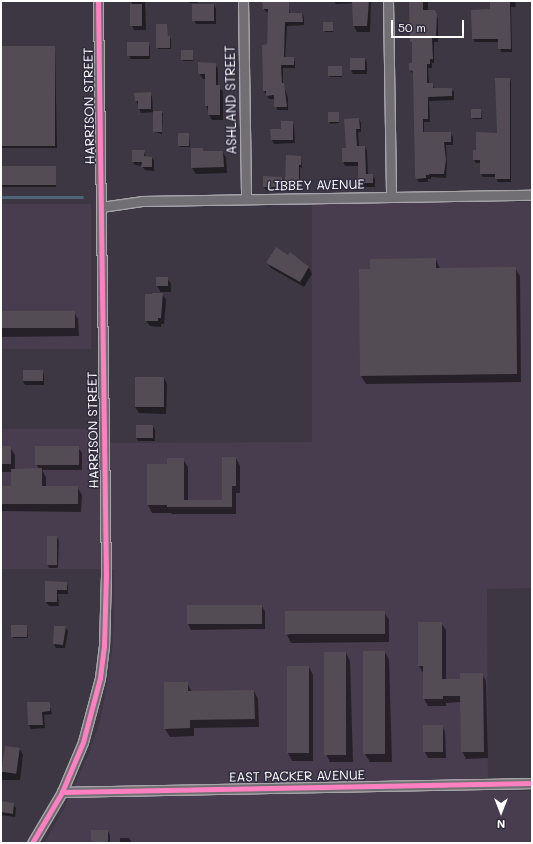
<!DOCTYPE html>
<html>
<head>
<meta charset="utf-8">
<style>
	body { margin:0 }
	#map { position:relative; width:533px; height:844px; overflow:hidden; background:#3c3742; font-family:Mali,sans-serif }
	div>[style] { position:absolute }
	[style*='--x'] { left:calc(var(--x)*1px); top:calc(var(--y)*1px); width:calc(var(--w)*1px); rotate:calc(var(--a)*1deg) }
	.built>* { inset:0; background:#483d4e; transform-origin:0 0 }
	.shadow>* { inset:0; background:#0007; transform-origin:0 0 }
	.stream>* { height:3px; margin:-1.5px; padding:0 1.5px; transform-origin:1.5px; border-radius:1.5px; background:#4f6477 }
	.building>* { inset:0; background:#534c55; transform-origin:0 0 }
	.roads { filter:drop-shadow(1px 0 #a7a5aa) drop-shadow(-1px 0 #a7a5aa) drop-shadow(0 1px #a7a5aa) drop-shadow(0 -1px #a7a5aa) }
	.minor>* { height:9px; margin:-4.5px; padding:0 4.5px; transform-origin:4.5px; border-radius:4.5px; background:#716f74 }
	.cycleway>* { height:5px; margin:-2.5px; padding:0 2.5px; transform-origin:2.5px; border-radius:2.5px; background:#ff80c0 }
	span { translate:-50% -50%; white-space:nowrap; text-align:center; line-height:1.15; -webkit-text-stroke:3px #2f2a3d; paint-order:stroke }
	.street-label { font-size:13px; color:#fff }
	.frame { position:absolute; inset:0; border:2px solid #fff; pointer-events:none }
	.north { position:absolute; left:481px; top:792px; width:40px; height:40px; -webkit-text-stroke:3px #2f2a3d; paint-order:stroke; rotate:180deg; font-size:11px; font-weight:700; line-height:16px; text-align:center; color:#fff }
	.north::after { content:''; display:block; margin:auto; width:14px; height:18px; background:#fff; clip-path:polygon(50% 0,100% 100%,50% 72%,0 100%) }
	.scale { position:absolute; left:391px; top:20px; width:73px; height:18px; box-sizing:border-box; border:2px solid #fff; border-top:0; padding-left:5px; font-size:12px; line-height:14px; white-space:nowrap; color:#fff; -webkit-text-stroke:3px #2f2a3d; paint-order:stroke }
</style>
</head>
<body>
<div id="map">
	<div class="built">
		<div style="clip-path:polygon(532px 202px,532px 588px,487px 589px,488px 791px,532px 791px,532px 843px,44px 843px,64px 809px,88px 755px,100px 722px,107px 685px,112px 651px,114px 620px,114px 569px,1px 569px,1px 429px,94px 429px,94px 443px,312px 442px,312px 203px)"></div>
		<div style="left:1px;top:204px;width:90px;height:145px"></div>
	</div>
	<div class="shadow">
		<div style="clip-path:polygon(132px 1px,145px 1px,146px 30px,134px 30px,132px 26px)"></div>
		<div style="left:189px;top:1px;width:9px;height:2px"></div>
		<div style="clip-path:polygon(263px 1px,288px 2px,290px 14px,302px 14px,304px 17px,304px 25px,287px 26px,285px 58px,293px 58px,295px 62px,295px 68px,283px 68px,283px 84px,288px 98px,288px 110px,277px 110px,275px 99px,269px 99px,264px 91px,269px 12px,266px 12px,264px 9px)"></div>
		<div style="clip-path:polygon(334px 1px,371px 1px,370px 32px,357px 32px,354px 26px,353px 3px,336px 4px)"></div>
		<div style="clip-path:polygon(410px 1px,428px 1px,428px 11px,437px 15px,438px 19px,438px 42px,434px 42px,434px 63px,432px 63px,432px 68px,428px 68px,429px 84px,432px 84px,435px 89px,451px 89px,454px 92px,454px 100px,429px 101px,430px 122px,424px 122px,424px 133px,450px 133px,453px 137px,453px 145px,446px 145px,447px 165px,446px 178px,431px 177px,431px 179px,428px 179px,428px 182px,419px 182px,416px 178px,414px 74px,410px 70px,413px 64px)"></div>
		<div style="clip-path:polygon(491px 1px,515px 1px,516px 7px,511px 7px,512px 52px,501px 52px,499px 42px,475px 42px,473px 39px,491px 10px)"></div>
		<div style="clip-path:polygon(214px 5px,216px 9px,216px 24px,196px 24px,194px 20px)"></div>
		<div style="clip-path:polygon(333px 24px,333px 32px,325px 32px,325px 31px)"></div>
		<div style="clip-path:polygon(166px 25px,168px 37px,171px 39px,171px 49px,158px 49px)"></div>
		<div style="clip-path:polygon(148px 43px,150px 47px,150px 59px,131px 59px,129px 56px)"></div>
		<div style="clip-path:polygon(1px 47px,55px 47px,55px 49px,57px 148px,1px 148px)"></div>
		<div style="clip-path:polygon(193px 53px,193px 61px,183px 61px,182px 59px)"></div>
		<div style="clip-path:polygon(351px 59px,365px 59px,367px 63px,367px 74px,353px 74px,351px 70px)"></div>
		<div style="clip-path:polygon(215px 64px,218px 69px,218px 86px,223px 92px,223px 120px,212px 120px,209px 115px,206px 105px,206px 79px,203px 79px,199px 73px)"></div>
		<div style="clip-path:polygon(342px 68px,342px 77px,330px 77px,329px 76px)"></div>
		<div style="clip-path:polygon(510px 79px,511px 82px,511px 182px,498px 182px,496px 177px,483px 177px,481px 174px,481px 163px,476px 163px,474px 160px,477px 151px,498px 134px)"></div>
		<div style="clip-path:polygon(150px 93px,152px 97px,153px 112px,163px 113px,162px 134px,154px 132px,154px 112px,141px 113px,136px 100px)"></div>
		<div style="clip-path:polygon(481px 110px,482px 119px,473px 119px,472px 118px)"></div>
		<div style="clip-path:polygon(329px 114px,339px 115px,339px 123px,330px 124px)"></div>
		<div style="clip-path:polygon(359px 119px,361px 123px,361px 132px,358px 132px,359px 147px,365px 147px,367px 151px,368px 175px,372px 175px,375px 179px,375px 187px,361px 187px,359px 183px,359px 166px,345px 166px,343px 162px)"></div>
		<div style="clip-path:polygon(292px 122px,294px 126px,295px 143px,274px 144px,272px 140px)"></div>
		<div style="clip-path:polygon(189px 134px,190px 147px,180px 147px,179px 146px)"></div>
		<div style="clip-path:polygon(192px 149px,202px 149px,204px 152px,223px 152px,226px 158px,227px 173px,196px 174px,192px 168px)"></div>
		<div style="clip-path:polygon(144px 151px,146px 157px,152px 158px,154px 161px,154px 171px,145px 170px,142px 166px,135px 165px,133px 162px)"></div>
		<div style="clip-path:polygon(301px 157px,302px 168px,300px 167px,300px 185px,288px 185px,286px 183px)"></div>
		<div style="left:1px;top:167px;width:55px;height:20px"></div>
		<div style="clip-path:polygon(281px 178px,283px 188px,279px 188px,279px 191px,266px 190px,264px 187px)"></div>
		<div style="clip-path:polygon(290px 254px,309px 268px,312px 274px,304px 287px,271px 268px,267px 263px,288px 256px)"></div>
		<div style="clip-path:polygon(436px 259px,440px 269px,515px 268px,520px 276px,521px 382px,366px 384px,361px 376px,360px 270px,371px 270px)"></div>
		<div style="clip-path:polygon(167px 278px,171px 284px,171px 292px,161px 292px,166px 300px,164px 324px,161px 324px,161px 327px,150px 326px,146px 321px,162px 294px,157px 286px)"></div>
		<div style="clip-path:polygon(74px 312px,78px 319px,79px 336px,1px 337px,1px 313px)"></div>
		<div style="clip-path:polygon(23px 371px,42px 371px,44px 374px,44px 385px,25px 385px,23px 381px)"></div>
		<div style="clip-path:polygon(136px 378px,164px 378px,167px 384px,166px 414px,139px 413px,135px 407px)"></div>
		<div style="clip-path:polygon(153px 426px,155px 430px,155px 441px,138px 441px,136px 438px)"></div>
		<div style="clip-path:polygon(1px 447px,10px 447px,15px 455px,15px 470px,39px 469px,36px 464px,78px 447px,82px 453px,82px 470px,42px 470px,46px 477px,46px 487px,77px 487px,82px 495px,81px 512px,1px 511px,1px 487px,12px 487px,12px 472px,1px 472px)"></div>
		<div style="clip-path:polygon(236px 458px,240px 466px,240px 493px,236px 493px,236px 514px,172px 514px,171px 513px,152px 513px,148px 505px,168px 465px,183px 459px,188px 467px,188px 501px,223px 501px)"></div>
		<div style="clip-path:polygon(57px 537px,59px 541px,58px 568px,49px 568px,47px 564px)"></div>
		<div style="clip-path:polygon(46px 582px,66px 582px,68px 586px,68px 594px,58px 594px,59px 606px,49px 606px,46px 602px)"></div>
		<div style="clip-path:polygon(262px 606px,265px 612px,265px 629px,191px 630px,188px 624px)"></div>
		<div style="clip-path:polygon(384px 612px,389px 620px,389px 642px,291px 643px,287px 635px)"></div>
		<div style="clip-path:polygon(441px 623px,446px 630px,446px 680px,461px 680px,482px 674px,486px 681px,488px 758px,466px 759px,462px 751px,461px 702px,446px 703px,446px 706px,428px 706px,424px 699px,423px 673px,419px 666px)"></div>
		<div style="clip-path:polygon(27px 626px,28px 638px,13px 638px,13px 636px)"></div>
		<div style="clip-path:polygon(65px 627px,68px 631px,65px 648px,56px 648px,54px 644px)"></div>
		<div style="clip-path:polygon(385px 652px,389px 660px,392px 762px,370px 762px,365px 754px)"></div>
		<div style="clip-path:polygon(346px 653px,350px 661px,353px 762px,330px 762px,326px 754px)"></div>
		<div style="clip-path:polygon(309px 667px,313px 675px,313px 761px,292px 761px,288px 753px)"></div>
		<div style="clip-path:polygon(187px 683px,192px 692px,254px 691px,258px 699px,259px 727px,194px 728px,194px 736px,170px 737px,165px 729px)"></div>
		<div style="clip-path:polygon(49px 703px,52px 714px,44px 715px,45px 728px,31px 729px,29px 725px)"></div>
		<div style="clip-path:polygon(442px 726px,445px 732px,446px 758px,428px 758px,425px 752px)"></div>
		<div style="clip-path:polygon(20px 749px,23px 755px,20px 780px,1px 780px,1px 764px,4px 764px)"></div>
		<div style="clip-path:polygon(13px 804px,16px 808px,15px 817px,1px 815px,1px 806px)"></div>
		<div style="clip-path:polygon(108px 831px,110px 835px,110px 843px,92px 843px)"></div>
		<div style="clip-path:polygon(120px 838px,129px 838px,132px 843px,120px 843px)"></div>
	</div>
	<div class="stream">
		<div style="--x:1;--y:197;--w:81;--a:0"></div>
	</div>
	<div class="building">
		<div style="clip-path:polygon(262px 1px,289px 1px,289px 13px,302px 13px,303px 22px,285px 22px,284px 57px,294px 57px,294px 65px,281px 65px,282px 83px,284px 83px,287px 107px,274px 107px,274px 95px,266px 96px,266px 91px,263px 91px,262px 45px,267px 44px,268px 9px,263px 9px)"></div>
		<div style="clip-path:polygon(352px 1px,369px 1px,367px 26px,353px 26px)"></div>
		<div style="clip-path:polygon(409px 1px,423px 1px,423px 10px,435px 10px,437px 15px,436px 38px,432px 38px,433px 59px,430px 59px,430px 64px,427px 64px,427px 83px,433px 83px,433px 88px,452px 88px,452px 96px,428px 97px,428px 119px,423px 119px,423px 132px,451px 132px,451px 142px,444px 142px,446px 160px,444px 174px,429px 174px,429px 175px,426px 175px,426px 178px,416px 179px,415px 175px,413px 71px,409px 70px,409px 63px,412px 63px,412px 42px,410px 42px)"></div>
		<div style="clip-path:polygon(490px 1px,510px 1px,511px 49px,498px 49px,498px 39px,472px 39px,471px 10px,490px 9px)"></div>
		<div style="left:130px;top:4px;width:12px;height:22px"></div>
		<div style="left:192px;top:4px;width:22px;height:17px"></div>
		<div style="left:323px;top:22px;width:10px;height:9px"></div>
		<div style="clip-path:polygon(156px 24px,167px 24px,168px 36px,170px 36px,170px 48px,156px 48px)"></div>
		<div style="left:127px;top:42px;width:22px;height:14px"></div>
		<div style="left:1px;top:46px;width:54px;height:100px"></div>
		<div style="left:193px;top:50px;width:10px;height:12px;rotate:90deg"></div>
		<div style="left:350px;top:58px;width:15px;height:12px"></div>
		<div style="clip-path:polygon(198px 62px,216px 63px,216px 85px,220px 85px,220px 115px,208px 115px,208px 106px,205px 106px,205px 74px,198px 74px)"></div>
		<div style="left:328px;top:66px;width:14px;height:10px"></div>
		<div style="clip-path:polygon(495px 78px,510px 78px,510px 179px,495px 179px,495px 174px,480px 174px,480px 160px,473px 160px,473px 150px,476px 150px,476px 132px,497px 133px)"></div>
		<div style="clip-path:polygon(151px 92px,151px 109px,138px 109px,138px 101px,135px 101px,134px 93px)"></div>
		<div style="left:471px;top:109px;width:10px;height:9px"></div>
		<div style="left:153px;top:111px;width:9px;height:21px"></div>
		<div style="left:339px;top:112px;width:10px;height:11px;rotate:90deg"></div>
		<div style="clip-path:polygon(359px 118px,360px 129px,356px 129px,357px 146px,365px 146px,366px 174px,373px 174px,373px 183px,358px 183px,358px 162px,342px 162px,342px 148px,346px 148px,344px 119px)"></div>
		<div style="clip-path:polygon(281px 121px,293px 121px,293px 140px,271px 140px,270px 129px,281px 129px)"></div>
		<div style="left:178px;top:133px;width:11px;height:13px"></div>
		<div style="clip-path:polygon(191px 148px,203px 148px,203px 151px,223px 151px,224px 167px,191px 168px)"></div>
		<div style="clip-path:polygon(132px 150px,145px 150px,144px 156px,152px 157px,152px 167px,141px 167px,142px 162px,132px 162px)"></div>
		<div style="clip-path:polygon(286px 155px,301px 156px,301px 165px,299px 165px,299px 183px,285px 183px)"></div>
		<div style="left:1px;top:166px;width:55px;height:19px"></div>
		<div style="clip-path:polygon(263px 176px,282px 177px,282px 184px,277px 184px,277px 187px,263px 187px)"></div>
		<div style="clip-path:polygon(276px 247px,288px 255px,290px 252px,309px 267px,300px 282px,266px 263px)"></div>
		<div style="clip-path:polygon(436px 258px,436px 268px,516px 267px,517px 374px,360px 376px,359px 269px,370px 269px,370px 259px)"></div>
		<div style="left:156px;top:277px;width:12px;height:9px"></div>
		<div style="clip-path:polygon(152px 293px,163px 293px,161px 318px,158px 318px,158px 321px,145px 321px,145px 294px,152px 294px)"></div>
		<div style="left:75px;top:311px;width:17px;height:74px;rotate:90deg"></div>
		<div style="left:23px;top:370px;width:20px;height:11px"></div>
		<div style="left:135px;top:377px;width:29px;height:30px"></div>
		<div style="left:136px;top:425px;width:17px;height:13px"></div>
		<div style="left:1px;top:446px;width:10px;height:18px"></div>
		<div style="left:35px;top:446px;width:44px;height:19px"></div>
		<div style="clip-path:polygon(222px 457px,236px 457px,236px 486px,232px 486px,232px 507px,167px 507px,167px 505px,147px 505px,147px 464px,167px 464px,167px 458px,184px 458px,184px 500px,222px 500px)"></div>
		<div style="clip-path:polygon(42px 468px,42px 486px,78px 486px,78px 504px,1px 504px,1px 486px,11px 486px,11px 469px)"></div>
		<div style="left:47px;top:536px;width:10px;height:29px"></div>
		<div style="clip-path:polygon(45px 581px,67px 582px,67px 590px,57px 590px,57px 602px,45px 602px)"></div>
		<div style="left:262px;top:605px;width:19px;height:75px;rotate:90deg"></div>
		<div style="left:385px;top:611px;width:23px;height:100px;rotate:90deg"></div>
		<div style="clip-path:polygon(418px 622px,442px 622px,442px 679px,460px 679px,460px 673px,483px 673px,484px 752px,461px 752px,460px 696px,443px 696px,443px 699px,423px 699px,423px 666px,418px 666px)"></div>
		<div style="left:11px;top:625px;width:16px;height:12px"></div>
		<div style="clip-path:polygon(54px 626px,66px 626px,63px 645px,53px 644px)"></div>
		<div style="left:363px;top:651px;width:22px;height:103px"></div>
		<div style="left:324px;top:652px;width:22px;height:103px"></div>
		<div style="left:287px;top:666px;width:22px;height:87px"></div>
		<div style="clip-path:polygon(164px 682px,188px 682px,188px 691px,254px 690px,255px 719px,190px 720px,190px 728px,164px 729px)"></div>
		<div style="clip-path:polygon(27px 702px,50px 702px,50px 711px,42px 712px,43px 725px,28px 725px)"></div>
		<div style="left:443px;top:725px;width:27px;height:20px;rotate:90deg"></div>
		<div style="left:5px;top:746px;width:15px;height:26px;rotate:8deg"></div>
		<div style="clip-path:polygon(1px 801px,14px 803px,13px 814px,1px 812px)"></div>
		<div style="left:91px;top:830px;width:17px;height:13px"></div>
	</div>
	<div class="roads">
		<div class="minor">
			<div style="--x:243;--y:1;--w:198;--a:89.1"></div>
			<div style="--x:388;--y:1;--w:196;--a:89.1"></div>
			<div style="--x:101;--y:207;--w:41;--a:-8.3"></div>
			<div style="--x:142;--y:201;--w:390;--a:-0.9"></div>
			<div style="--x:62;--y:792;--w:470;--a:-1.1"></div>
			<div style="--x:32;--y:843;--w:59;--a:-59.5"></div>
			<div style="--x:62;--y:792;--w:54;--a:-67.2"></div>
			<div style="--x:83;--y:742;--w:66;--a:-75.1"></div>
			<div style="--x:100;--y:678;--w:32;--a:-83"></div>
			<div style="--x:104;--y:646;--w:70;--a:-88.4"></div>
			<div style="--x:106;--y:576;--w:575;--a:-90.8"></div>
		</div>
	</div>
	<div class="cycleway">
		<div style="--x:62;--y:792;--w:470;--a:-1.1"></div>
		<div style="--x:32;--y:843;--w:59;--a:-59.5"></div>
		<div style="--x:62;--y:792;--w:54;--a:-67.2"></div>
		<div style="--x:83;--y:742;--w:66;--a:-75.1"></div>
		<div style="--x:100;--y:678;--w:32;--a:-83"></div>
		<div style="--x:104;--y:646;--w:70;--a:-88.4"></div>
		<div style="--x:106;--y:576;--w:575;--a:-90.8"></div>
	</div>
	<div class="street-label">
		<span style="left:231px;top:100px;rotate:-91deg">ASHLAND STREET</span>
		<span style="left:89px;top:106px;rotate:-91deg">HARRISON STREET</span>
		<span style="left:316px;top:185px;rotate:-1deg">LIBBEY AVENUE</span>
		<span style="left:93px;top:430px;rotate:-91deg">HARRISON STREET</span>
		<span style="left:297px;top:776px;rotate:-1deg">EAST PACKER AVENUE</span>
	</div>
	<div class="frame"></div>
	<div class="north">N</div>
	<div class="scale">50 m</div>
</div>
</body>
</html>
